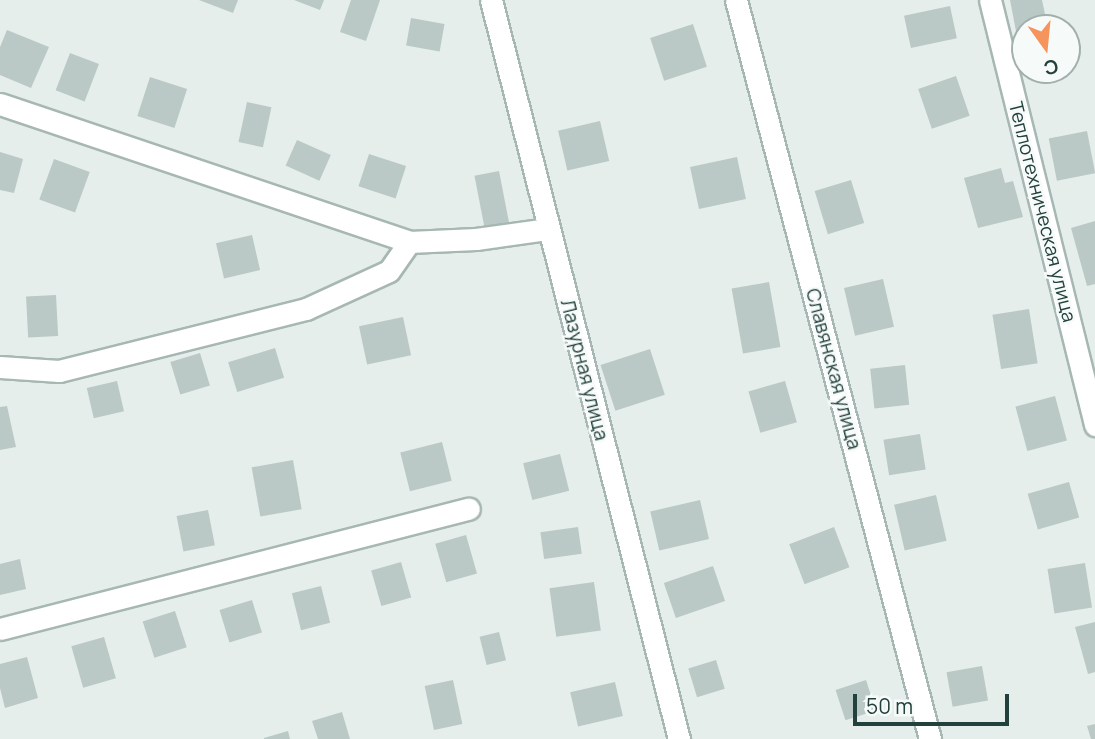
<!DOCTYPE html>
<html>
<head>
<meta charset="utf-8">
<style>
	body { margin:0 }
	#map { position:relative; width:1095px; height:739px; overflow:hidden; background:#e5eeeb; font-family:Manrope,sans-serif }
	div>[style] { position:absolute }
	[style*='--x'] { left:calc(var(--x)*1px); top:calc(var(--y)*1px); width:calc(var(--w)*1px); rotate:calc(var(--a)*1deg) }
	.building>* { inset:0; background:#bac9c5; transform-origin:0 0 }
	.roads { filter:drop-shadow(2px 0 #a7b7b3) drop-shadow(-2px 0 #a7b7b3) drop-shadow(0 2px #a7b7b3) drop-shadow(0 -2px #a7b7b3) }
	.minor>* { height:21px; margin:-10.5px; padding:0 10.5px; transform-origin:10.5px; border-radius:10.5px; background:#fff }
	span { translate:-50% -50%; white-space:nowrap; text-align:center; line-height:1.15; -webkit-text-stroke:5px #f6faf9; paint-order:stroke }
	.street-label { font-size:19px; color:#23413c }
	.north { position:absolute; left:1011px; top:14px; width:70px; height:70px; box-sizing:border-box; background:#f6faf9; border:2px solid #a2b0ad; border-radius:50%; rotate:165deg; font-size:19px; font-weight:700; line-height:28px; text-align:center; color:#23413c }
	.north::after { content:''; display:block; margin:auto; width:24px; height:32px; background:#f5945c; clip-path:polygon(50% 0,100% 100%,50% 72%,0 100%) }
	.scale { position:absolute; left:853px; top:694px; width:156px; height:32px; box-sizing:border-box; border:4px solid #23413c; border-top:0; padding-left:9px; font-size:21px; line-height:24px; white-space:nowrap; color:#23413c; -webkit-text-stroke:5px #f6faf9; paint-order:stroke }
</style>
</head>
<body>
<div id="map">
	<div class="building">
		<div style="clip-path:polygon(199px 0,238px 0,233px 13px)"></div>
		<div style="clip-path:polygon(294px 0,324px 0,320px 10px)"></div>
		<div style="clip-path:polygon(351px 0,380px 0,366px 41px,340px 32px)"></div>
		<div style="clip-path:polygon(1010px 0,1042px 0,1048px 28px,1025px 28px,1025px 46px,1019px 47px)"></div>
		<div style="left:950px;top:6px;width:33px;height:47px;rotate:78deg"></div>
		<div style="left:411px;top:18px;width:34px;height:28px;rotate:10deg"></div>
		<div style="left:693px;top:24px;width:45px;height:45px;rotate:72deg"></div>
		<div style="clip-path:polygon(7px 30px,49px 47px,31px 88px,0 75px,0 47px)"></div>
		<div style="left:70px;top:53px;width:31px;height:40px;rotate:21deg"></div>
		<div style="left:956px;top:76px;width:42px;height:40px;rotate:71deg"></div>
		<div style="left:150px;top:77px;width:39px;height:41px;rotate:18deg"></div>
		<div style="left:247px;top:102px;width:25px;height:41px;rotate:12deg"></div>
		<div style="left:600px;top:121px;width:41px;height:43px;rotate:77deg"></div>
		<div style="left:1087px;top:131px;width:43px;height:39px;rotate:79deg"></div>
		<div style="left:297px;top:140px;width:37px;height:28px;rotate:24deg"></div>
		<div style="clip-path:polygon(0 152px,23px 159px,14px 193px,0 190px)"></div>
		<div style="left:369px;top:154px;width:39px;height:34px;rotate:18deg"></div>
		<div style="left:737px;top:157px;width:43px;height:48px;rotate:78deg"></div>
		<div style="left:54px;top:159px;width:38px;height:43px;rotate:20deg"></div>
		<div style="clip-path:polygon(1001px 168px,1005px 183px,1013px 181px,1023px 217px,978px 228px,964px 178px)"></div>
		<div style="left:499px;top:171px;width:60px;height:25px;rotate:79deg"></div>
		<div style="left:851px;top:180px;width:45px;height:38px;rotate:73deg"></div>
		<div style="clip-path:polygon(1095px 221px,1095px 284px,1087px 286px,1071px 228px)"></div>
		<div style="left:252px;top:235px;width:36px;height:37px;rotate:77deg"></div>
		<div style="left:883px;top:279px;width:49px;height:40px;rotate:77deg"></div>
		<div style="left:769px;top:282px;width:66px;height:38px;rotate:80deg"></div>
		<div style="left:56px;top:295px;width:41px;height:30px;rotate:87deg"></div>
		<div style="left:1029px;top:309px;width:55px;height:37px;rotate:81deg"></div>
		<div style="left:403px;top:317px;width:39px;height:45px;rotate:78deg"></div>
		<div style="left:275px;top:348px;width:31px;height:49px;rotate:73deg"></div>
		<div style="left:650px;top:349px;width:48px;height:52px;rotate:72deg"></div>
		<div style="left:200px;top:353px;width:34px;height:31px;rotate:73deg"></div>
		<div style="left:905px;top:365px;width:40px;height:35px;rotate:84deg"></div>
		<div style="left:117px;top:381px;width:31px;height:31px;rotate:77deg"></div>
		<div style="left:785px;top:381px;width:43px;height:38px;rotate:74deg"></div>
		<div style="left:1055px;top:396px;width:46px;height:41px;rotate:75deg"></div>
		<div style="clip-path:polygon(7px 406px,16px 447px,0 450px,0 407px)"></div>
		<div style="left:920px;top:434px;width:36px;height:37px;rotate:81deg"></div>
		<div style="left:442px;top:442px;width:40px;height:43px;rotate:76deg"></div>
		<div style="left:560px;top:454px;width:38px;height:38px;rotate:76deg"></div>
		<div style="left:293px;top:460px;width:50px;height:42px;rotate:80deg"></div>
		<div style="left:1069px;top:482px;width:37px;height:43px;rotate:74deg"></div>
		<div style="left:936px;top:495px;width:47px;height:43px;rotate:77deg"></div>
		<div style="left:700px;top:500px;width:40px;height:51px;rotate:77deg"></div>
		<div style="left:208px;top:510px;width:36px;height:32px;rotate:79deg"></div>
		<div style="left:578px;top:527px;width:27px;height:38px;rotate:82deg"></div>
		<div style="left:834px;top:527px;width:43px;height:48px;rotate:69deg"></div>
		<div style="left:466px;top:535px;width:40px;height:32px;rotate:74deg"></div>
		<div style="clip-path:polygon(20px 559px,26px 589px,0 595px,0 564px)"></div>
		<div style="left:401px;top:562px;width:37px;height:31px;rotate:74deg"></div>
		<div style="left:1085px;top:563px;width:45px;height:38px;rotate:81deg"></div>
		<div style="left:713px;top:566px;width:37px;height:52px;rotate:71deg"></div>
		<div style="left:594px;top:582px;width:49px;height:45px;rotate:82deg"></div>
		<div style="left:321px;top:586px;width:38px;height:30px;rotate:76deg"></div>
		<div style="left:252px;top:600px;width:34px;height:34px;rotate:73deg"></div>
		<div style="left:175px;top:611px;width:38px;height:34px;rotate:72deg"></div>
		<div style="clip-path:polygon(1095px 622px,1095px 672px,1088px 674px,1075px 627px)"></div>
		<div style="left:499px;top:632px;width:29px;height:20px;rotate:76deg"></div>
		<div style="left:104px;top:637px;width:43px;height:34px;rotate:74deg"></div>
		<div style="clip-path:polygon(27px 657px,38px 698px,5px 708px,0 688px,0 664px)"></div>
		<div style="left:716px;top:660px;width:30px;height:29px;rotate:73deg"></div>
		<div style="left:982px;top:666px;width:35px;height:36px;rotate:80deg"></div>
		<div style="left:453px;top:680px;width:45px;height:29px;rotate:78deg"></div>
		<div style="left:866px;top:680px;width:32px;height:32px;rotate:72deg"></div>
		<div style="left:615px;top:682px;width:35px;height:46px;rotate:77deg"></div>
		<div style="clip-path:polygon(342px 712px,350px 739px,318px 739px,312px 721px)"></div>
		<div style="clip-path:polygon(1095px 724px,1095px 739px,1091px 739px,1087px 726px)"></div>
		<div style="clip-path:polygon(288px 731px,290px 739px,264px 739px,264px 738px)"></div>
	</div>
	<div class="roads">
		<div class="minor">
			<div style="--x:491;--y:0;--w:763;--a:75.73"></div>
			<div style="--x:736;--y:0;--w:764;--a:75.29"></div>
			<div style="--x:990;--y:0;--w:438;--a:76.1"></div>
			<div style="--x:0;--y:104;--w:432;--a:18.6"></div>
			<div style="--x:409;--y:242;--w:67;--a:-2.6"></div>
			<div style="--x:476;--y:239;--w:73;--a:-7.9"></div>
			<div style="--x:0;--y:367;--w:59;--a:3.9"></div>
			<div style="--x:59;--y:371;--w:255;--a:-14.1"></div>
			<div style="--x:306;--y:309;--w:91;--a:-24.6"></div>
			<div style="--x:389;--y:271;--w:35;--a:-55"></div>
			<div style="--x:0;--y:629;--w:484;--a:-14.4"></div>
		</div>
	</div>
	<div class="street-label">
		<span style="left:1042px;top:212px;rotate:76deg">Теплотехническая улица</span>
		<span style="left:833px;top:369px;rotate:75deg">Славянская улица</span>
		<span style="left:584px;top:370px;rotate:76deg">Лазурная улица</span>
	</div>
	<div class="north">С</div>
	<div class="scale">50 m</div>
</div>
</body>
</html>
